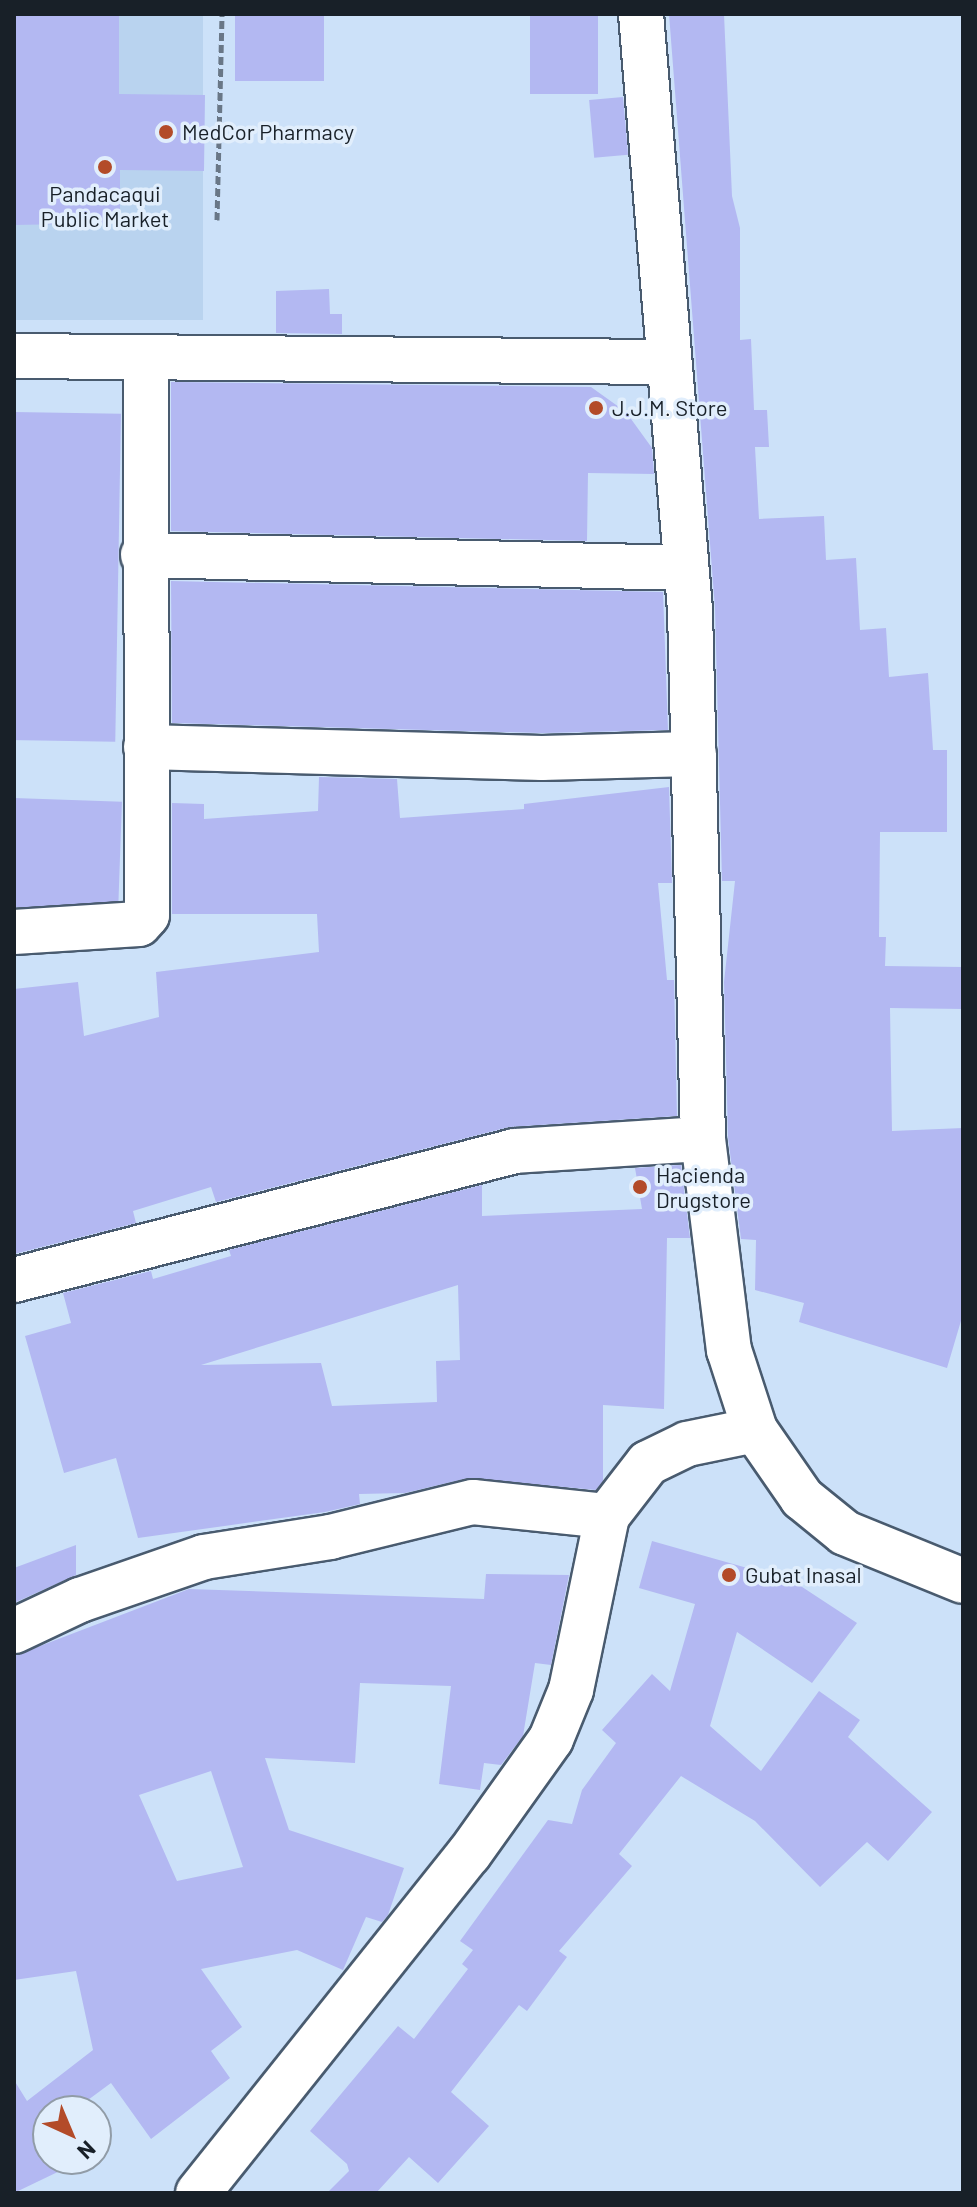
<!DOCTYPE html>
<html>
<head>
<meta charset="utf-8">
<style>
	body { margin:0 }
	#map { position:relative; width:977px; height:2207px; overflow:hidden; background:#cce1f9; font-family:Barlow,sans-serif }
	div>[style] { position:absolute }
	[style*='--x'] { left:calc(var(--x)*1px); top:calc(var(--y)*1px); width:calc(var(--w)*1px); rotate:calc(var(--a)*1deg) }
	.built>* { inset:0; background:#b9d3ef; transform-origin:0 0 }
	.building>* { inset:0; background:#b3b8f2; transform-origin:0 0 }
	.path>* { height:5px; margin-top:-2.5px; transform-origin:0; background:repeating-linear-gradient(90deg,#697787 0 8px,transparent 0 12px) }
	.roads { filter:drop-shadow(2px 0 #495b6f) drop-shadow(-2px 0 #495b6f) drop-shadow(0 2px #495b6f) drop-shadow(0 -2px #495b6f) }
	.minor>* { height:44px; margin:-22px; padding:0 22px; transform-origin:22px; border-radius:22px; background:#fff }
	.dots>* { width:22px; height:22px; translate:-50% -50%; box-sizing:border-box; border:4px solid #e1eefc; border-radius:50% }
	span { translate:-50% -50%; white-space:nowrap; text-align:center; line-height:1.15; -webkit-text-stroke:7px #e1eefc; paint-order:stroke }
	.poi-label { font-size:22px; color:#182028 }
	.left { translate:0 -50%; text-align:left }
	.frame { position:absolute; inset:0; border:16px solid #182028; pointer-events:none }
	.north { position:absolute; left:32px; top:2095px; width:80px; height:80px; box-sizing:border-box; background:#e1eefc; border:2px solid #919ca7; border-radius:50%; rotate:136deg; font-size:22px; font-weight:700; line-height:32px; text-align:center; color:#182028 }
	.north::after { content:''; display:block; margin:auto; width:28px; height:36px; background:#b34b29; clip-path:polygon(50% 0,100% 100%,50% 72%,0 100%) }
</style>
</head>
<body>
<div id="map">
	<div class="built">
		<div style="left:14px;top:14px;width:189px;height:306px"></div>
	</div>
	<div class="building">
		<div style="clip-path:polygon(119px 14px,119px 94px,205px 95px,204px 171px,120px 170px,120px 223px,14px 225px,14px 15px)"></div>
		<div style="left:235px;top:14px;width:89px;height:67px"></div>
		<div style="left:530px;top:14px;width:68px;height:80px"></div>
		<div style="clip-path:polygon(669px 14px,724px 14px,732px 196px,740px 228px,740px 340px,751px 339px,754px 410px,767px 410px,769px 447px,755px 447px,759px 519px,824px 516px,826px 560px,856px 558px,860px 630px,886px 628px,889px 677px,928px 673px,933px 750px,947px 750px,947px 832px,880px 832px,879px 937px,886px 937px,885px 966px,963px 967px,963px 1009px,890px 1008px,892px 1131px,963px 1128px,963px 1314px,947px 1368px,799px 1322px,804px 1303px,755px 1290px,756px 1240px,741px 1239px,728px 1137px,724px 982px,735px 881px,722px 881px,715px 608px)"></div>
		<div style="left:623px;top:97px;width:58px;height:34px;rotate:85deg"></div>
		<div style="clip-path:polygon(329px 289px,330px 314px,342px 314px,342px 334px,276px 333px,276px 291px)"></div>
		<div style="clip-path:polygon(171px 382px,591px 387px,626px 412px,652px 448px,654px 474px,588px 473px,587px 541px,171px 531px)"></div>
		<div style="left:14px;top:412px;width:107px;height:328px;rotate:1deg"></div>
		<div style="clip-path:polygon(171px 581px,663px 592px,668px 730px,542px 733px,172px 723px)"></div>
		<div style="clip-path:polygon(319px 777px,397px 779px,400px 818px,524px 809px,524px 804px,669px 787px,672px 883px,658px 883px,667px 980px,674px 980px,677px 1116px,509px 1127px,216px 1202px,211px 1187px,133px 1211px,136px 1223px,14px 1254px,14px 989px,78px 982px,84px 1036px,159px 1017px,156px 972px,319px 952px,317px 914px,172px 914px,172px 803px,204px 804px,204px 819px,318px 811px)"></div>
		<div style="left:14px;top:798px;width:108px;height:109px;rotate:2deg"></div>
		<div style="clip-path:polygon(evenodd,681px 1165px,690px 1238px,667px 1238px,664px 1409px,603px 1405px,603px 1481px,596px 1490px,468px 1478px,405px 1493px,359px 1494px,360px 1504px,325px 1512px,138px 1538px,116px 1458px,64px 1473px,25px 1336px,71px 1323px,63px 1293px,151px 1271px,153px 1279px,231px 1256px,229px 1250px,482px 1185px,482px 1216px,642px 1209px,635px 1168px,681px 1165px,458px 1285px,460px 1360px,436px 1361px,437px 1402px,332px 1406px,321px 1363px,201px 1365px,458px 1285px)"></div>
		<div style="clip-path:polygon(652px 1541px,793px 1581px,857px 1623px,812px 1683px,737px 1632px,710px 1726px,761px 1771px,819px 1691px,860px 1720px,848px 1737px,932px 1812px,888px 1861px,867px 1842px,820px 1887px,755px 1821px,681px 1776px,619px 1854px,632px 1866px,559px 1951px,567px 1957px,527px 2011px,519px 2005px,451px 2092px,489px 2126px,438px 2183px,409px 2157px,376px 2193px,327px 2193px,349px 2171px,347px 2164px,310px 2131px,398px 2026px,414px 2039px,468px 1969px,462px 1964px,473px 1950px,460px 1941px,548px 1820px,572px 1824px,582px 1790px,616px 1743px,602px 1730px,652px 1674px,670px 1691px,695px 1604px,639px 1588px)"></div>
		<div style="clip-path:polygon(76px 1545px,76px 1575px,14px 1603px,14px 1568px)"></div>
		<div style="clip-path:polygon(evenodd,486px 1574px,569px 1575px,551px 1665px,535px 1663px,523px 1736px,501px 1765px,484px 1763px,480px 1790px,439px 1784px,451px 1686px,360px 1683px,355px 1763px,265px 1758px,289px 1830px,404px 1868px,388px 1915px,382px 1922px,366px 1917px,343px 1970px,297px 1950px,201px 1969px,242px 2027px,211px 2051px,230px 2078px,151px 2139px,111px 2083px,73px 2111px,48px 2111px,48px 2159px,61px 2159px,66px 2168px,14px 2193px,14px 2080px,27px 2101px,93px 2050px,76px 1971px,14px 1980px,14px 1656px,189px 1589px,484px 1599px,486px 1574px,211px 1771px,243px 1867px,177px 1881px,139px 1795px,211px 1771px)"></div>
	</div>
	<div class="path">
		<div style="--x:217;--y:220;--w:206;--a:-88.6"></div>
	</div>
	<div class="roads">
		<div class="minor">
			<div style="--x:641;--y:14;--w:598;--a:85.3"></div>
			<div style="--x:690;--y:610;--w:529;--a:88.59"></div>
			<div style="--x:703;--y:1139;--w:213;--a:83"></div>
			<div style="--x:729;--y:1350;--w:84;--a:72"></div>
			<div style="--x:755;--y:1430;--w:83;--a:55.3"></div>
			<div style="--x:802;--y:1498;--w:55;--a:39.1"></div>
			<div style="--x:845;--y:1533;--w:127;--a:22.1"></div>
			<div style="--x:14;--y:356;--w:652;--a:0.53"></div>
			<div style="--x:143;--y:555;--w:543;--a:1.37"></div>
			<div style="--x:146;--y:747;--w:396;--a:1.6"></div>
			<div style="--x:542;--y:758;--w:152;--a:-1.5"></div>
			<div style="--x:14;--y:932;--w:125;--a:-3.7"></div>
			<div style="--x:139;--y:924;--w:12;--a:-48"></div>
			<div style="--x:147;--y:915;--w:558;--a:-90.1"></div>
			<div style="--x:14;--y:1280;--w:517;--a:-14.44"></div>
			<div style="--x:515;--y:1151;--w:188;--a:-3.7"></div>
			<div style="--x:14;--y:1631;--w:73;--a:-25.2"></div>
			<div style="--x:80;--y:1600;--w:131;--a:-19.1"></div>
			<div style="--x:204;--y:1557;--w:128;--a:-9"></div>
			<div style="--x:330;--y:1537;--w:147;--a:-13.8"></div>
			<div style="--x:473;--y:1502;--w:135;--a:6"></div>
			<div style="--x:198;--y:2193;--w:434;--a:-51.4"></div>
			<div style="--x:469;--y:1854;--w:141;--a:-54.5"></div>
			<div style="--x:551;--y:1739;--w:53;--a:-67.8"></div>
			<div style="--x:571;--y:1690;--w:178;--a:-78.3"></div>
			<div style="--x:607;--y:1516;--w:67;--a:-52.3"></div>
			<div style="--x:648;--y:1463;--w:43;--a:-26"></div>
			<div style="--x:687;--y:1444;--w:69;--a:-11.6"></div>
		</div>
	</div>
	<div class="dots">
		<div style="left:166px;top:132px;background:#b34b29"></div>
		<div style="left:105px;top:167px;background:#b34b29"></div>
		<div style="left:596px;top:408px;background:#b34b29"></div>
		<div style="left:640px;top:1187px;background:#b34b29"></div>
		<div style="left:729px;top:1575px;background:#b34b29"></div>
	</div>
	<div class="poi-label">
		<span class="left" style="left:182px;top:132px">MedCor Pharmacy</span>
		<span style="left:105px;top:206px">Pandacaqui<br>Public Market</span>
		<span class="left" style="left:612px;top:408px">J.J.M. Store</span>
		<span class="left" style="left:656px;top:1187px">Hacienda<br>Drugstore</span>
		<span class="left" style="left:745px;top:1575px">Gubat Inasal</span>
	</div>
	<div class="frame"></div>
	<div class="north">N</div>
</div>
</body>
</html>
